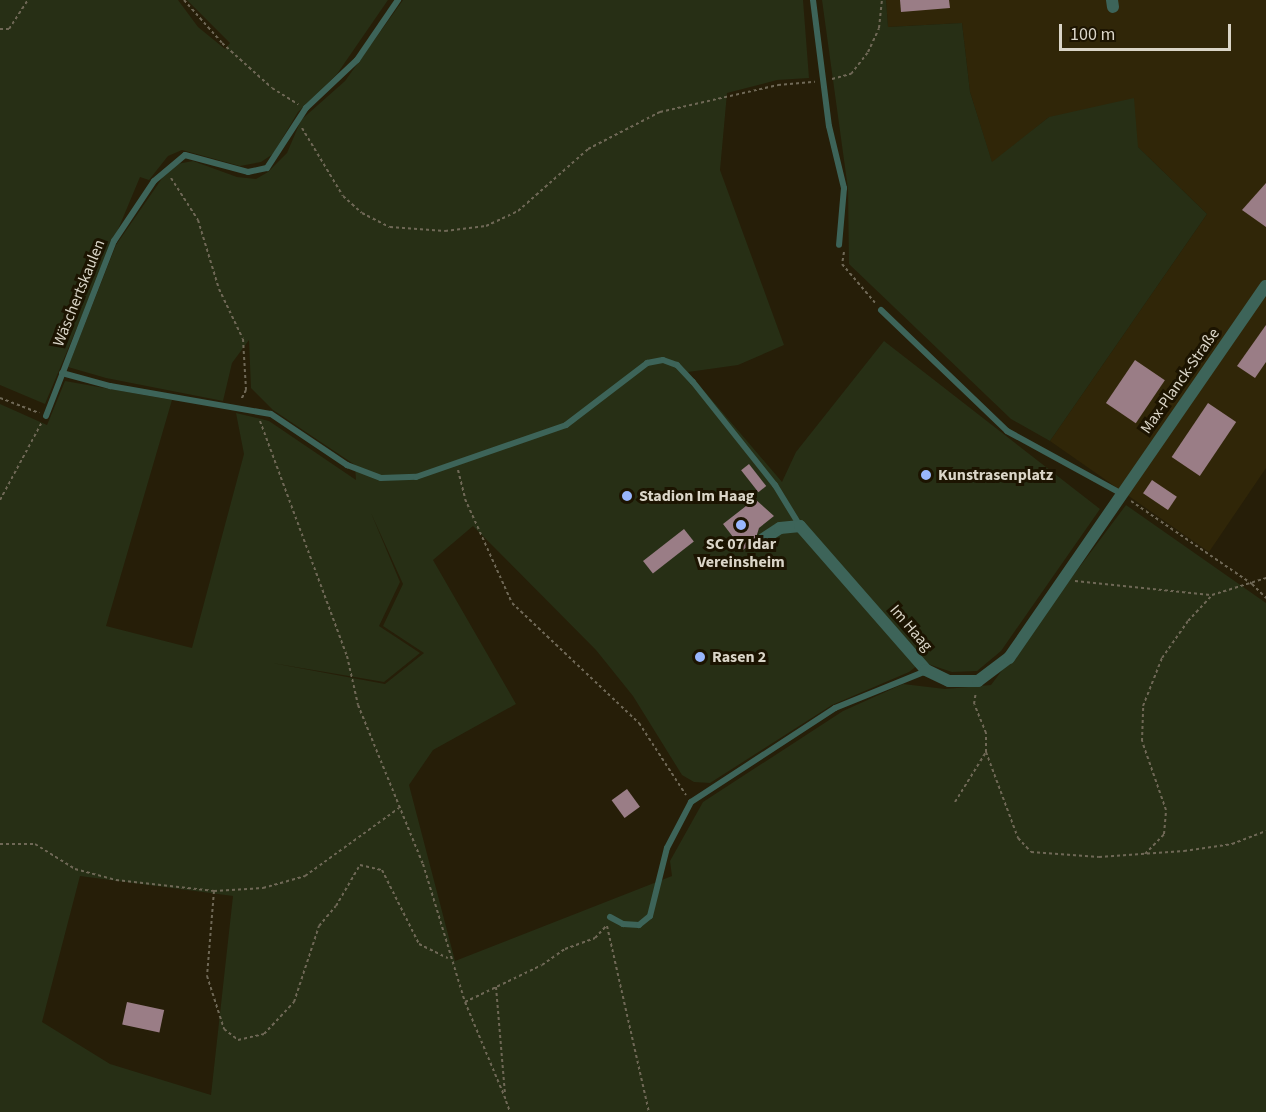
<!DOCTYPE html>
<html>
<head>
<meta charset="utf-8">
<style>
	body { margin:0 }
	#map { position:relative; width:1266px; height:1112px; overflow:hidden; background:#261e08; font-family:"Source Sans 3",sans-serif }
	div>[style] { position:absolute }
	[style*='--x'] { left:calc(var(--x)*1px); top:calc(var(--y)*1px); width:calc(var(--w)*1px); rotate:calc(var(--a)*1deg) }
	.built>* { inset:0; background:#302608 }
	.green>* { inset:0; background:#272f15 }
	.building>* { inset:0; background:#9a7d86; transform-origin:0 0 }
	.path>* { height:2px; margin-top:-1px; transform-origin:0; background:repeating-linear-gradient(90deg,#6f6856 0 3px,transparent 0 6px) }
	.service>* { height:6px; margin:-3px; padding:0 3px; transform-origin:3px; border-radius:3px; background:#3d6459 }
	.minor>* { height:12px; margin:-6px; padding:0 6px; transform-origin:6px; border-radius:6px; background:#3d6459 }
	.dots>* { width:16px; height:16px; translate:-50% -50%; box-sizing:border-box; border:3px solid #1c1401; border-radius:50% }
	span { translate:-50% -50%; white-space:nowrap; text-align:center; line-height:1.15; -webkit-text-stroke:6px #1c1401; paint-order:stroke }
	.street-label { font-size:16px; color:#dad5c8 }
	.poi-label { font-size:16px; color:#dad5c8; font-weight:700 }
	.left { translate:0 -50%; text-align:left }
	.scale { position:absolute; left:1059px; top:24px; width:172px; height:27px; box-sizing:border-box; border:3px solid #dad5c8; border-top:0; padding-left:8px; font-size:18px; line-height:21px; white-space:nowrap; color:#dad5c8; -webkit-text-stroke:4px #1c1401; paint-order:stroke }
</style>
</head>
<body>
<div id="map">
	<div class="built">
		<div style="clip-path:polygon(886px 0,1266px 0,1266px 468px,1209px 552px,1050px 441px,1207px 214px,1138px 147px,1049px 117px,992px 163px,970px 92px,962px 23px,888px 27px)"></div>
	</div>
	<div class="green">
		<div style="clip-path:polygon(0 0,178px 0,198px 27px,225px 49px,230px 43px,187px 0,388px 0,337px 74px,298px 112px,273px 154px,261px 162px,240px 166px,182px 150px,168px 156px,149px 180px,140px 177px,45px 404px,0 385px)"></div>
		<div style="clip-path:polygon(evenodd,403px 0,803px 0,809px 78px,777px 80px,727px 93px,720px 170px,784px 345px,738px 365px,688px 372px,782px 482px,796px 452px,884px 341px,1100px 509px,1001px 651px,977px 671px,952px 672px,922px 662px,909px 672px,832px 705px,710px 783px,694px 782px,682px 775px,633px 696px,596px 650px,473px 526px,433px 560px,516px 704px,433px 750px,409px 785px,455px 961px,672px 876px,670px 861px,703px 802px,843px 711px,903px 684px,945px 689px,991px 685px,1126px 505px,1266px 603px,1266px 1112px,0 1112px,0 404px,47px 425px,65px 381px,172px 400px,106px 626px,192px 648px,244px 454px,236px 413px,269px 421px,356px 480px,355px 465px,273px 410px,251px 388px,249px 340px,232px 363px,223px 401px,106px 378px,68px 367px,116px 245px,163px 177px,177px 164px,193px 161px,237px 177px,256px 179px,268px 172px,287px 153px,301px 120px,345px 81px,403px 0,371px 513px,403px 584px,383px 626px,424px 653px,385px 684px,272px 663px,384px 682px,420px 653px,379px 626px,400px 582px,371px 513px,403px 0,80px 876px,233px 896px,211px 1095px,110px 1064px,42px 1022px,80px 876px)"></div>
		<div style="clip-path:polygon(822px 0,886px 0,888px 27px,962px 23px,970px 92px,992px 162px,1049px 117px,1134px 98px,1138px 147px,1207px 214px,1050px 441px,1011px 419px,849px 264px,848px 189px)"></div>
	</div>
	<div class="building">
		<div style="clip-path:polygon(900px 0,949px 0,950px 8px,901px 12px)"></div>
		<div style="clip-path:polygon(1266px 183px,1266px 227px,1242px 210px)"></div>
		<div style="clip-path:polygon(1266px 325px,1266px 362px,1255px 378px,1237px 366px)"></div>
		<div style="left:1135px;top:360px;width:36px;height:52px;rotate:34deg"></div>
		<div style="left:1208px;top:403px;width:34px;height:65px;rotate:34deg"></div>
		<div style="left:749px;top:464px;width:28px;height:10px;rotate:52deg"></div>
		<div style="left:1152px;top:480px;width:30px;height:16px;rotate:34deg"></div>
		<div style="clip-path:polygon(755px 499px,774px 516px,759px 528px,755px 541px,743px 550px,723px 524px)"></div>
		<div style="left:684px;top:529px;width:16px;height:52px;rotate:52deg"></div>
		<div style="left:627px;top:789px;width:22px;height:19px;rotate:54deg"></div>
		<div style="left:127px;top:1002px;width:38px;height:23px;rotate:12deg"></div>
	</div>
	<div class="path">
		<div style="--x:184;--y:0;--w:57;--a:48.5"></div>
		<div style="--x:222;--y:43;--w:67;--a:42"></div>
		<div style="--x:272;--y:88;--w:31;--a:32"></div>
		<div style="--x:0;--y:29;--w:9;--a:0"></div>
		<div style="--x:9;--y:29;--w:35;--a:-57"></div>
		<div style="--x:832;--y:79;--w:20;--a:-15"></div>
		<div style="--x:851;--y:74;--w:28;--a:-52"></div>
		<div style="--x:868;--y:52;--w:26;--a:-65"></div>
		<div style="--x:879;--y:28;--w:28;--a:-84"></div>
		<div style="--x:302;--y:128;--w:79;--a:58.9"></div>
		<div style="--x:343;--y:196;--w:25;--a:42"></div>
		<div style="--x:362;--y:213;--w:31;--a:27"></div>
		<div style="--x:390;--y:227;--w:55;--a:4.2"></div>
		<div style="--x:445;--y:231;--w:41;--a:-7"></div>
		<div style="--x:486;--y:226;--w:35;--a:-25"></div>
		<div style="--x:518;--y:211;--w:94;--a:-41.5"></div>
		<div style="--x:588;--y:149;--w:81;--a:-27.2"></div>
		<div style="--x:660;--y:112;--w:121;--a:-12.9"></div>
		<div style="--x:778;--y:85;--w:37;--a:-5"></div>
		<div style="--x:171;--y:178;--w:50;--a:57.3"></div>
		<div style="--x:198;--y:220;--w:72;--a:73.1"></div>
		<div style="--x:219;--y:289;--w:55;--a:64.4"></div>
		<div style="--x:243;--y:339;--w:51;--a:86.6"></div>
		<div style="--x:246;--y:390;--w:11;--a:117"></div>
		<div style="--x:844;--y:252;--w:12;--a:99"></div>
		<div style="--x:842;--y:264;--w:54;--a:49.5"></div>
		<div style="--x:0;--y:398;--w:42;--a:21"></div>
		<div style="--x:260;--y:421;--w:251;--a:69.7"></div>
		<div style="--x:347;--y:656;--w:50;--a:77.3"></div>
		<div style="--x:358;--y:705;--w:172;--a:67.8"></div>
		<div style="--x:423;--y:864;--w:144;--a:73.1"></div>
		<div style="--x:465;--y:1002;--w:106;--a:67.3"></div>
		<div style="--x:458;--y:470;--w:30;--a:76"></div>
		<div style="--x:465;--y:499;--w:114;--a:65.7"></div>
		<div style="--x:512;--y:603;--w:175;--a:43.4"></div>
		<div style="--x:639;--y:723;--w:86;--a:56.9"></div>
		<div style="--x:0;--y:500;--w:89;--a:-61.7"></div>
		<div style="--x:1131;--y:501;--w:147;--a:34.4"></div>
		<div style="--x:1252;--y:584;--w:20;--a:45"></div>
		<div style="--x:1075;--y:581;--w:136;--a:5.9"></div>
		<div style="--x:986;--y:752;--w:92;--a:69.6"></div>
		<div style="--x:1018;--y:838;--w:19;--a:47"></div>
		<div style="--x:1031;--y:852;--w:68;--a:4.2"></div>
		<div style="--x:1099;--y:857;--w:85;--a:-4"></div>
		<div style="--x:1184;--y:851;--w:49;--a:-8.3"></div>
		<div style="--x:1232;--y:844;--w:36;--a:-21"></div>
		<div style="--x:955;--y:802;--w:59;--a:-58.2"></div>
		<div style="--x:986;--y:752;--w:19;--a:-90"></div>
		<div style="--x:986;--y:733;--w:31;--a:-112"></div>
		<div style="--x:974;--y:704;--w:12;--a:-81"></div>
		<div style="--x:0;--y:844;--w:35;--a:0"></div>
		<div style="--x:35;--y:844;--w:47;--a:32"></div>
		<div style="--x:75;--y:869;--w:42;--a:15"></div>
		<div style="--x:116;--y:880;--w:99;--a:6.4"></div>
		<div style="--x:214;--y:891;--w:49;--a:-3.5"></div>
		<div style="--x:263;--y:888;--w:44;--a:-15.9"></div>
		<div style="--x:305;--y:876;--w:116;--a:-35.9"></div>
		<div style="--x:1145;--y:854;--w:28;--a:-46"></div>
		<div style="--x:1164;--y:834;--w:24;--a:-85"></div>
		<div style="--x:1166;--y:810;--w:73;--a:-109.2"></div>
		<div style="--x:1142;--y:741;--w:35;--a:-88"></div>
		<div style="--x:1143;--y:706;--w:52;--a:-68.4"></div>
		<div style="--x:1162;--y:658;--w:45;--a:-54.9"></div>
		<div style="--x:1188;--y:621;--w:35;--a:-47"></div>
		<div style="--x:1212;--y:595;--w:57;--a:-17.5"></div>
		<div style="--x:214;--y:891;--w:85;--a:94.7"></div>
		<div style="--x:207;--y:976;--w:56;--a:72.2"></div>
		<div style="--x:224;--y:1029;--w:18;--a:38"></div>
		<div style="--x:238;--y:1040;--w:27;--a:-13"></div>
		<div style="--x:264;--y:1034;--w:44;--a:-46.8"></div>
		<div style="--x:294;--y:1002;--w:80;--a:-71.8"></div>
		<div style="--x:319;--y:926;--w:26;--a:-50"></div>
		<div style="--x:336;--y:906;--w:48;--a:-59.7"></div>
		<div style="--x:360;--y:865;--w:23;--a:13"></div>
		<div style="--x:382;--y:870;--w:83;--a:63.4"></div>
		<div style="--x:419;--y:944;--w:32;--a:26"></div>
		<div style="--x:607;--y:926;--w:191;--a:77.3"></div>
		<div style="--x:496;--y:987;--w:108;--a:85.2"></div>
		<div style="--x:465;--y:1002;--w:85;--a:-25.7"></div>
		<div style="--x:542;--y:965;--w:28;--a:-35"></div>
		<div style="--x:565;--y:949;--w:32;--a:-20"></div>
		<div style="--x:595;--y:938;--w:16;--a:-47"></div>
		<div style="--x:506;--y:1101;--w:12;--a:70"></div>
	</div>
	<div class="service">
		<div style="--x:813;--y:0;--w:127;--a:82.8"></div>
		<div style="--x:829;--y:126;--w:64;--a:76.4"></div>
		<div style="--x:844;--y:188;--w:57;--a:95"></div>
		<div style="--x:881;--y:310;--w:175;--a:43.8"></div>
		<div style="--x:1007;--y:431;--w:131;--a:28.7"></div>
		<div style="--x:62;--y:373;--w:50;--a:15.2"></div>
		<div style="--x:110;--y:386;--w:163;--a:9.9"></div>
		<div style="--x:271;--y:414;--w:92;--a:33.9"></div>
		<div style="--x:347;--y:465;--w:36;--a:21"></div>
		<div style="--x:381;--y:478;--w:35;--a:-2"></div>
		<div style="--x:416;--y:477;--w:159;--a:-19.1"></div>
		<div style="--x:566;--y:425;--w:102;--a:-37.4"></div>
		<div style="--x:647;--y:363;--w:16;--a:-11"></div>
		<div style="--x:663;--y:360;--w:15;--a:20"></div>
		<div style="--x:677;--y:365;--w:23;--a:47"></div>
		<div style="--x:693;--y:382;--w:132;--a:51.5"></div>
		<div style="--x:775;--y:485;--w:48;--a:58.6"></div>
		<div style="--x:46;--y:416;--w:188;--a:-68.8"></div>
		<div style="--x:114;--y:241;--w:72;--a:-56.3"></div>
		<div style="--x:154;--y:181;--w:40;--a:-40"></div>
		<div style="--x:185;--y:155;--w:65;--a:15.1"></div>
		<div style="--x:248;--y:172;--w:19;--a:-12"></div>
		<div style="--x:267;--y:168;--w:72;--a:-57"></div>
		<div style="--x:306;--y:108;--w:70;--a:-43.3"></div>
		<div style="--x:357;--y:60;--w:73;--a:-55.7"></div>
		<div style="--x:610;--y:917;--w:15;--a:28"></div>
		<div style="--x:623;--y:924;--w:16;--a:4"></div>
		<div style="--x:639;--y:925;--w:14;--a:-39"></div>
		<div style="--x:650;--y:916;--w:70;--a:-76"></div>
		<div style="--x:667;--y:848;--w:52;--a:-62.4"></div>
		<div style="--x:691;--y:802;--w:172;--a:-33.1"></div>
		<div style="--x:835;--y:708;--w:98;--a:-22.1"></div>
	</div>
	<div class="minor">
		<div style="--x:1112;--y:0;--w:7;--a:82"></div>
		<div style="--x:763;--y:539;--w:20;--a:-33"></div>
		<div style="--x:780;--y:528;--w:20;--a:-6"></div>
		<div style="--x:800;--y:526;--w:191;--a:48.8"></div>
		<div style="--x:926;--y:670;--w:25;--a:26"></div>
		<div style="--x:949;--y:681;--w:29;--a:0"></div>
		<div style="--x:978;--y:681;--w:39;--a:-37"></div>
		<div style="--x:1009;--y:658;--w:452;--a:-55.4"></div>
	</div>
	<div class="dots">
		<div style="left:926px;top:475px;background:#98b6fd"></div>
		<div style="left:627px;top:496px;background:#98b6fd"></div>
		<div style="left:741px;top:525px;background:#98b6fd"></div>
		<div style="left:700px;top:657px;background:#98b6fd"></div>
	</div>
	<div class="street-label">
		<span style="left:79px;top:293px;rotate:-68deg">Wäschertskaulen</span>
		<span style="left:1180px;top:381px;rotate:-55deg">Max-Planck-Straße</span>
		<span style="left:911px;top:628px;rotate:49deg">Im Haag</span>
	</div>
	<div class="poi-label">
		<span class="left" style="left:938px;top:475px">Kunstrasenplatz</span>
		<span class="left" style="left:639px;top:496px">Stadion Im Haag</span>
		<span style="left:741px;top:553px">SC 07 Idar<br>Vereinsheim</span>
		<span class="left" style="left:712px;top:657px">Rasen 2</span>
	</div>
	<div class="scale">100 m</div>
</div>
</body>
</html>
